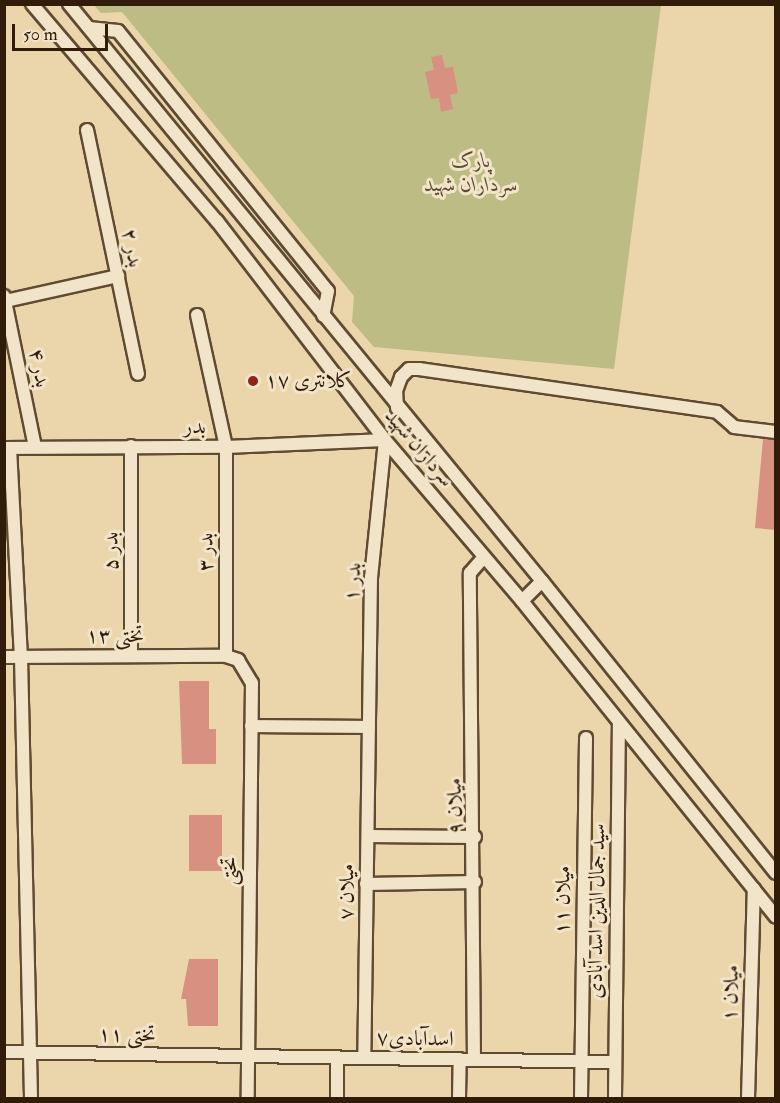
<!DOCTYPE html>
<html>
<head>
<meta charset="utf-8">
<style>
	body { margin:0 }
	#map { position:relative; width:780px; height:1103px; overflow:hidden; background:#ebd5ab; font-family:"IM FELL Double Pica",Amiri,serif }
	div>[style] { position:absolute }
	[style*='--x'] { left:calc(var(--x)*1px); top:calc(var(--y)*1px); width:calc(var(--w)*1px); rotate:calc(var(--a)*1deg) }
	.green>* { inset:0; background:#bdbc84 }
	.building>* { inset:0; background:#d89180; transform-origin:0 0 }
	.roads { filter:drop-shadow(2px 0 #5f4a32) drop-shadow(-2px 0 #5f4a32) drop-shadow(0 2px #5f4a32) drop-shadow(0 -2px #5f4a32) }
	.minor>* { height:12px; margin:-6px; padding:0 6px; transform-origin:6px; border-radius:6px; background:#f2e4c8 }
	.dots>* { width:16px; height:16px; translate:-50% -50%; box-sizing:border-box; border:3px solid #f2e4c8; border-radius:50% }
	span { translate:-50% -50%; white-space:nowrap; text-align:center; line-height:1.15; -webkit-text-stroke:6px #f2e4c8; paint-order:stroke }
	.park-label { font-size:21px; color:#5a4c2e; font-style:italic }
	.street-label { font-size:21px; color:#301c09 }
	.poi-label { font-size:21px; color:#301c09 }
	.left { translate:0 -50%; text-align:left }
	.frame { position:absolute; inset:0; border:6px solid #301c09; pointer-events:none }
	.scale { position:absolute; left:12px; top:24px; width:96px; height:27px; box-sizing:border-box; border:3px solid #301c09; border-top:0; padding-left:8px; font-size:18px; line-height:21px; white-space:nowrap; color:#301c09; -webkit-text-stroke:4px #f2e4c8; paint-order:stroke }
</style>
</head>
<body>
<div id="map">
	<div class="green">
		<div style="clip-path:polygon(94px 5px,661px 5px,614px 369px,374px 347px,352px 322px,354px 296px,122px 12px,101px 13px)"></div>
	</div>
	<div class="building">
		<div style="clip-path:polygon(442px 55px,445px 68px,453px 67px,458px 93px,450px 95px,453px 109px,441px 112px,439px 98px,431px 99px,425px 72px,434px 70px,431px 57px)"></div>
		<div style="clip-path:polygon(763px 439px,776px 440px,776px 530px,755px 528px)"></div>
		<div style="clip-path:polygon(179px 681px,209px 681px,209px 729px,216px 729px,216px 764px,182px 764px)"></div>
		<div style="left:189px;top:815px;width:33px;height:56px"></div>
		<div style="clip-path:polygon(189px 959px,218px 959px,218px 1026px,188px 1026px,186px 999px,181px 999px)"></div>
	</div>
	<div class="roads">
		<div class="minor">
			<div style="--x:32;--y:4;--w:285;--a:49.6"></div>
			<div style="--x:217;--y:221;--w:276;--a:52.5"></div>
			<div style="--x:385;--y:440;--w:211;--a:49.6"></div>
			<div style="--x:522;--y:601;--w:405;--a:51.2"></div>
			<div style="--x:69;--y:4;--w:746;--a:50.66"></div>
			<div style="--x:542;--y:581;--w:374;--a:51.3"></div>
			<div style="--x:89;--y:28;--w:29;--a:6"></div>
			<div style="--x:118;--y:31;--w:334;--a:51.1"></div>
			<div style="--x:328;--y:291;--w:25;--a:101"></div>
			<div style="--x:87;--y:130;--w:249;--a:78.2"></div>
			<div style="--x:4;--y:296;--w:154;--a:78.4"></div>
			<div style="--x:5;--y:301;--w:116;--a:-12.5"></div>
			<div style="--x:197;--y:315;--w:135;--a:77.6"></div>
			<div style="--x:226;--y:447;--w:209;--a:90"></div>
			<div style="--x:397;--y:408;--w:17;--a:-93"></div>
			<div style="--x:396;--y:391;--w:15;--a:-70"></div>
			<div style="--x:401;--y:377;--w:11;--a:-45"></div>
			<div style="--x:409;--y:369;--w:10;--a:0"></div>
			<div style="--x:419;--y:369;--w:301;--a:8.2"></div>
			<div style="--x:717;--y:412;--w:23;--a:41"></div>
			<div style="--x:734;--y:427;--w:42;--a:6.8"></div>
			<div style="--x:131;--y:446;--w:209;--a:90"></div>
			<div style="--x:4;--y:448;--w:222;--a:-0.3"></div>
			<div style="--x:226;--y:447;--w:159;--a:-2.5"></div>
			<div style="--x:385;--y:440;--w:138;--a:95.8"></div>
			<div style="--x:371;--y:577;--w:481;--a:90.8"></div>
			<div style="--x:10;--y:448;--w:209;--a:87"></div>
			<div style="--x:21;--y:657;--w:441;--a:88.7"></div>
			<div style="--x:522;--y:601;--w:28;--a:-45"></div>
			<div style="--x:4;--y:657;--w:222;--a:-0.3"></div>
			<div style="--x:226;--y:656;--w:13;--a:18"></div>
			<div style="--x:238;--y:660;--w:27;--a:59"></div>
			<div style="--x:252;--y:683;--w:415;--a:90.6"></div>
			<div style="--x:251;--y:726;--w:118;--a:0.5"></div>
			<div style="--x:368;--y:836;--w:107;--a:0.5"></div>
			<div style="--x:366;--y:884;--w:109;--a:-1.1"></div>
			<div style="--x:4;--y:1052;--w:611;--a:0.94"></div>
			<div style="--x:474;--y:1060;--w:487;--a:-90.5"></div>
			<div style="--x:470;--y:573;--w:21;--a:-49"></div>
			<div style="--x:337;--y:1098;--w:40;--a:-90"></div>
			<div style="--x:459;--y:1098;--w:39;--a:-89"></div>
			<div style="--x:581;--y:1098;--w:360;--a:-89.2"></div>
			<div style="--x:615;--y:1098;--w:374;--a:-89.4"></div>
			<div style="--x:748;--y:1098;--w:209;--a:-88.4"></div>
		</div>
	</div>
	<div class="dots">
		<div style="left:253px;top:381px;background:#8f2418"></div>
	</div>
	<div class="park-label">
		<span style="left:471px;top:173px">پارک<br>سرداران شهید</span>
	</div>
	<div class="street-label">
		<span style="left:132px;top:248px;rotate:78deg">بدر ۲</span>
		<span style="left:39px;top:368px;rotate:79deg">بدر ۴</span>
		<span style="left:195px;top:427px;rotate:1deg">بدر</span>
		<span style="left:419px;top:448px;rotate:50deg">سرداران شهید</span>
		<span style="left:111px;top:551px;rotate:-90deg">بدر ۵</span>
		<span style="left:206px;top:552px;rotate:-90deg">بدر ۳</span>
		<span style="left:353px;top:582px;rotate:-87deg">بدر ۱</span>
		<span style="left:115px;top:636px">تختی ۱۳</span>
		<span style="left:455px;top:806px;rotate:-91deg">میلان ۹</span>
		<span style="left:230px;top:871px;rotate:-89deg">تختی</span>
		<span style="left:347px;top:892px;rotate:-89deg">میلان ۷</span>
		<span style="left:563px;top:900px;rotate:-89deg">میلان ۱۱</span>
		<span style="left:597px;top:911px;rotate:-89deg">سید جمال الدین اسد آبادی</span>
		<span style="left:731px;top:993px;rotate:-88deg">میلان ۱</span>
		<span style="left:127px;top:1035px;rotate:1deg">تختی ۱۱</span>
		<span style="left:415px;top:1039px;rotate:1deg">اسدآبادی۷</span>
	</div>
	<div class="poi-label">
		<span class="left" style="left:265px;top:381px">کلانتری ۱۷</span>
	</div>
	<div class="frame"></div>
	<div class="scale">50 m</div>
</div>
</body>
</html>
